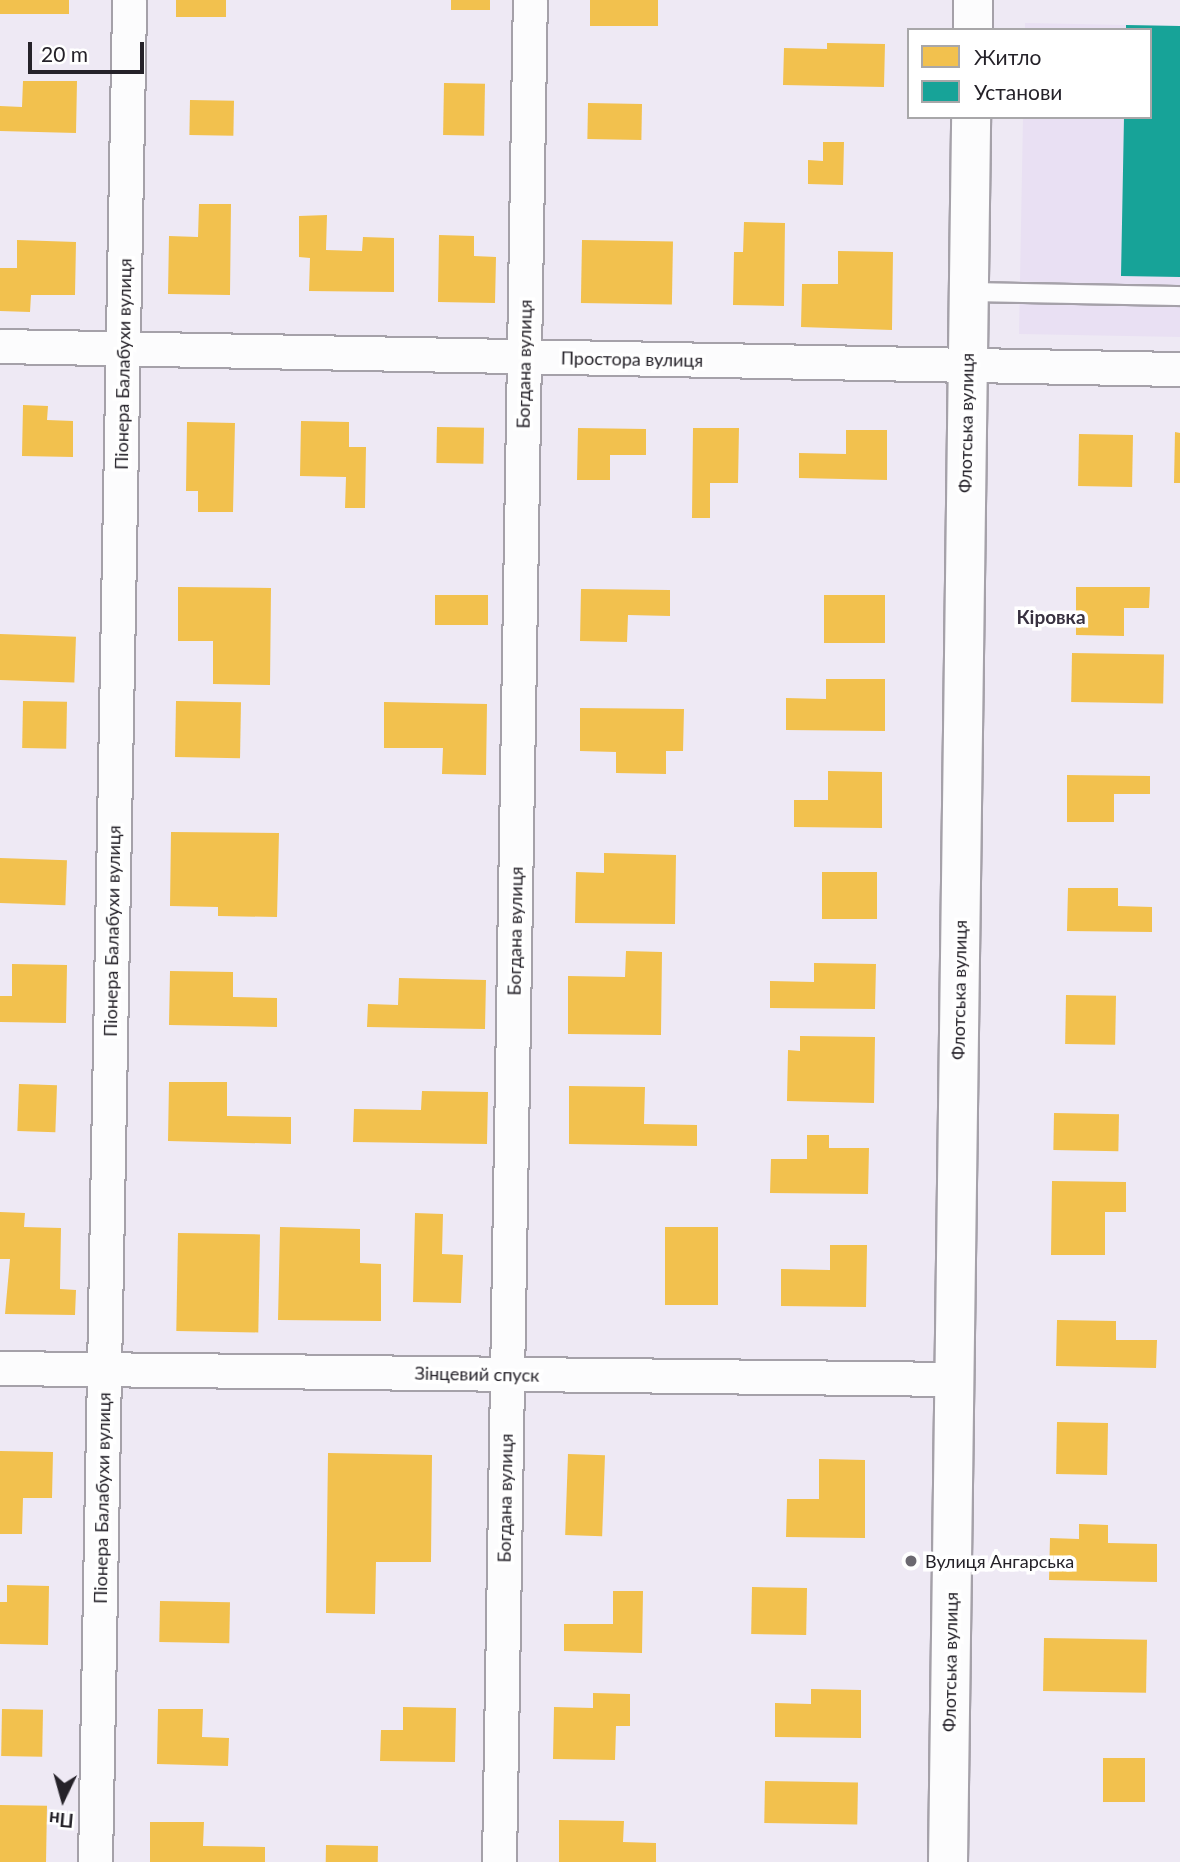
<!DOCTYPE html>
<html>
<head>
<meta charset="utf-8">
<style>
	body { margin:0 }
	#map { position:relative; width:1180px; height:1862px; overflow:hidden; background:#eee9f4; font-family:Lato,sans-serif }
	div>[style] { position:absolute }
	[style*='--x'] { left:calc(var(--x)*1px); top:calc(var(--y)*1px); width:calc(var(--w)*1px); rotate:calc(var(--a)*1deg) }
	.built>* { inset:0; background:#e9e0f3 }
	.homes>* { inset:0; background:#f2c14e; transform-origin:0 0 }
	.public>* { inset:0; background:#17a398 }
	.roads { filter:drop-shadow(2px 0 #a5a1a9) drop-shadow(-2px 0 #a5a1a9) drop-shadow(0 2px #a5a1a9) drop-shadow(0 -2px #a5a1a9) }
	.lane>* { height:18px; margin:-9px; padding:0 9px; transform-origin:9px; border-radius:9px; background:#fcfcfd }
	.street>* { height:33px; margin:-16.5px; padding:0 16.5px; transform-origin:16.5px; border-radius:16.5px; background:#fcfcfd }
	.secondary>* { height:38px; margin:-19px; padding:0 19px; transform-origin:19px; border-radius:19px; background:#fcfcfd }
	.dots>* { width:19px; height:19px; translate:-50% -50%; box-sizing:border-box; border:4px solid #fff; border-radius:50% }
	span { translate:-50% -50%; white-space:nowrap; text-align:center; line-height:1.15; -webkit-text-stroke:7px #fff; paint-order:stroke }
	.street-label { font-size:18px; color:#252229 }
	.poi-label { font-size:18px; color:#252229 }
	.left { translate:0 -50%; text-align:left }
	.neighbourhood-label { font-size:19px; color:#383140; font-weight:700 }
	.legend { position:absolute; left:907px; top:28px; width:245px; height:91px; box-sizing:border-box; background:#fff; border:2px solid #a8a7a9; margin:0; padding:9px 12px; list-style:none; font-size:21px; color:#252229 }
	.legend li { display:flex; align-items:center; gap:14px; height:35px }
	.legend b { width:35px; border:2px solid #a8a7a9 }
	.north { position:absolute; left:28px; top:1764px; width:70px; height:70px; -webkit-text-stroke:5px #fff; paint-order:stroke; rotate:185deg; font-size:19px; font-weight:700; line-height:28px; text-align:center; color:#252229 }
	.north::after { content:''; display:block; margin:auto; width:24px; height:32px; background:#252229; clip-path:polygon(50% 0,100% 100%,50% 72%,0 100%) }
	.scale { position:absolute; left:28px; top:42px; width:116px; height:32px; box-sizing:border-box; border:4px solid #252229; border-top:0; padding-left:9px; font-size:21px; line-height:24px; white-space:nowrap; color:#252229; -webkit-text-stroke:5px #fff; paint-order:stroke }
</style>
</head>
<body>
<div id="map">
	<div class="built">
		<div style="clip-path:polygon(1025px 23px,1180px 26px,1180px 337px,1019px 334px,1023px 117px,1150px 117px,1150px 30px,1025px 30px)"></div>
	</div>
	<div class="homes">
		<div style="left:0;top:0;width:69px;height:14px"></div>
		<div style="left:176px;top:0;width:50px;height:17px"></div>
		<div style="left:451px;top:0;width:39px;height:10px"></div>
		<div style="left:590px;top:0;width:68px;height:26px"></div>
		<div style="clip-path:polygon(827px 43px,885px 44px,884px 87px,783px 85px,784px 48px,827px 49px)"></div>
		<div style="clip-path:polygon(23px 81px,77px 81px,76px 133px,0 131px,0 106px,22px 107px)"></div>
		<div style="left:444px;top:83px;width:41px;height:52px;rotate:1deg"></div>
		<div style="left:190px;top:100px;width:44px;height:35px;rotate:1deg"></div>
		<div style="left:588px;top:103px;width:54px;height:36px;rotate:1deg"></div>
		<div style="clip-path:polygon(823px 142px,844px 142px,843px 185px,808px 184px,808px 160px,823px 161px)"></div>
		<div style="clip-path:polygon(199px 204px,231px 204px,230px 295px,168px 294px,169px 236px,198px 237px)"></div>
		<div style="clip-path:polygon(327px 215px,326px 250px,362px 251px,363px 237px,394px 238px,394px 292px,309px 291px,310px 258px,299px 257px,299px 216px)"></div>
		<div style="clip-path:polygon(744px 222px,785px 223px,784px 306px,733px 305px,734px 252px,743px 252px)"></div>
		<div style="clip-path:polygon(439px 235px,474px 236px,474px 256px,496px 257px,495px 303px,438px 302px)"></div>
		<div style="clip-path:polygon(17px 240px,76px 242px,75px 295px,31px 295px,30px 312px,0 311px,0 268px,17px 268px)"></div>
		<div style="left:582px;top:240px;width:91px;height:63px;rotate:1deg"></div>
		<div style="clip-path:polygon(838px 251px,893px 252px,892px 330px,801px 327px,802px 284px,838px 284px)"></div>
		<div style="clip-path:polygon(23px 405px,48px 406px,47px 420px,73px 421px,73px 457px,22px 456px)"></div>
		<div style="clip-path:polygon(301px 421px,349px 422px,349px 447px,366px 447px,365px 508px,345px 508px,346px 477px,300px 476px)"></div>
		<div style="clip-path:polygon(187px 422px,235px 423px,233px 512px,198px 512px,198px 491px,186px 491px)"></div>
		<div style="left:437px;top:427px;width:47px;height:36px;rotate:1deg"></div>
		<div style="clip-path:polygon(578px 428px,646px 429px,646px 455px,610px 455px,610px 480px,577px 480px)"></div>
		<div style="clip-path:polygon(693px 428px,739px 428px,738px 483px,710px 483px,710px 518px,692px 518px)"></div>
		<div style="clip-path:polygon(846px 430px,887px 430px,887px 480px,799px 478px,799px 453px,846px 454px)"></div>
		<div style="clip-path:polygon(1175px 432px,1180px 433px,1180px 483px,1174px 483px)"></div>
		<div style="left:1079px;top:434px;width:54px;height:52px;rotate:1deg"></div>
		<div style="clip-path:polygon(178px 587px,271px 588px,270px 685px,213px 684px,213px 641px,178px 641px)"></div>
		<div style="clip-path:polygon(1076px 587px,1150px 587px,1149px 608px,1124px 608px,1124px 636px,1076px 635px)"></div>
		<div style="clip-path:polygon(581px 589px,670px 590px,670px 616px,628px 615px,627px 642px,580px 641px)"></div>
		<div style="left:435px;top:595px;width:53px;height:30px"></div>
		<div style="left:824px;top:595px;width:61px;height:48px"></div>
		<div style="left:0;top:634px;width:76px;height:46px;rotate:2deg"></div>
		<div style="left:1072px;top:653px;width:92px;height:49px;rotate:1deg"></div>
		<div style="clip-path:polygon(826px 679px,885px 679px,885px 731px,786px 730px,786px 698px,826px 699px)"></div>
		<div style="left:23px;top:701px;width:44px;height:47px;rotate:1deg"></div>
		<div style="left:176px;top:701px;width:65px;height:56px;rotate:1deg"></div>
		<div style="clip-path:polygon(384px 702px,487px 704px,486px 775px,442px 774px,443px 748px,384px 748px)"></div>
		<div style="clip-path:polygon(580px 708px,684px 709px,683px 751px,666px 751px,666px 774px,616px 773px,616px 752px,580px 751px)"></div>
		<div style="clip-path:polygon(828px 771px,882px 772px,882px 828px,794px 827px,794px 800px,828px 800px)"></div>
		<div style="clip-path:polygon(1067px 775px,1150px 776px,1150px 794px,1114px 794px,1114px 822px,1067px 822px)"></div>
		<div style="clip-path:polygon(171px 832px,279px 833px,277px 917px,218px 916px,218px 907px,170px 906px)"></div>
		<div style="clip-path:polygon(604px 853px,676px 855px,675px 924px,575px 923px,576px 872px,604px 873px)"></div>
		<div style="left:0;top:858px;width:67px;height:45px;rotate:2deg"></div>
		<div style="left:822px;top:872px;width:55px;height:47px"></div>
		<div style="clip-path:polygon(1068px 888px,1118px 888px,1118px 906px,1152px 907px,1152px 932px,1067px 931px)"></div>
		<div style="clip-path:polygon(626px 951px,662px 952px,661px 1035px,568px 1034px,568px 976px,625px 977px)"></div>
		<div style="clip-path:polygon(814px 963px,876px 964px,875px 1009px,770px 1008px,770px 981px,814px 982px)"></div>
		<div style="clip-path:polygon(12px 964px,67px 965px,66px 1023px,0 1022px,0 996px,12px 996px)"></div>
		<div style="clip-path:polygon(170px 971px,233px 972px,233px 997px,277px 998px,277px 1027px,169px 1025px)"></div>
		<div style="clip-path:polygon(399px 978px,486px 980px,485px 1029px,367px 1027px,368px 1004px,398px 1005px)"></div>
		<div style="left:1066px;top:995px;width:50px;height:49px;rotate:1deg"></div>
		<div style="clip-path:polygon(800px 1036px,875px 1037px,874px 1103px,787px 1101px,788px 1050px,800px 1051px)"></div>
		<div style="clip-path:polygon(169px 1082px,227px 1082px,227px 1116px,291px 1117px,291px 1144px,168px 1141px)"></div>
		<div style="left:19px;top:1084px;width:38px;height:47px;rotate:2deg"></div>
		<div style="clip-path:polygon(569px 1086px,645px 1087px,644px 1124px,697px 1125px,697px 1146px,569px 1144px)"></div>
		<div style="clip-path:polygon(422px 1091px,488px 1092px,487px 1144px,353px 1142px,354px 1109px,421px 1110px)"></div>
		<div style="left:1054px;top:1113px;width:65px;height:37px;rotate:1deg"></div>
		<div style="clip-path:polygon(807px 1135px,829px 1135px,829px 1148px,869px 1148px,868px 1194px,770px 1193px,771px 1159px,807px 1159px)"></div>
		<div style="clip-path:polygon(1052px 1181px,1126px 1182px,1126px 1212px,1105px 1212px,1105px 1255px,1051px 1255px)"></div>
		<div style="clip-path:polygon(0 1212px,25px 1213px,24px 1227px,61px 1228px,60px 1289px,76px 1290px,75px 1315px,5px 1314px,10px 1259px,0 1259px)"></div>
		<div style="clip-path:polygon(415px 1213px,443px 1214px,442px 1254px,463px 1255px,461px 1303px,413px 1302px)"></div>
		<div style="clip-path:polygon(280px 1227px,360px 1229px,360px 1263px,381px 1264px,381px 1321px,278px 1320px)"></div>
		<div style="left:665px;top:1227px;width:53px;height:78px"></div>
		<div style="left:178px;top:1233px;width:82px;height:98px;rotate:1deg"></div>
		<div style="clip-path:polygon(830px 1245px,867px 1245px,866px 1307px,781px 1306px,781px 1269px,830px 1270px)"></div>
		<div style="clip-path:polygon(1057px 1320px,1116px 1321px,1116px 1340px,1157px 1340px,1156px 1368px,1056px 1366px)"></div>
		<div style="left:1057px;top:1422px;width:51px;height:52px;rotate:1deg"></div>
		<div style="clip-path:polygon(0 1451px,53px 1452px,52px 1498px,23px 1498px,22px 1534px,0 1534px)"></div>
		<div style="clip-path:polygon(328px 1453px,432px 1455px,431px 1562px,376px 1562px,375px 1614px,326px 1613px)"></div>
		<div style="left:568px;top:1454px;width:37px;height:81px;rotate:2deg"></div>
		<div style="clip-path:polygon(819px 1459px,865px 1460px,865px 1538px,786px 1537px,787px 1499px,819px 1499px)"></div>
		<div style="clip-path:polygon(1079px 1524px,1108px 1525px,1108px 1543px,1157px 1544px,1157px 1582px,1049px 1580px,1050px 1538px,1079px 1539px)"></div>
		<div style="clip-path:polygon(7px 1585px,49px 1586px,48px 1645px,0 1644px,0 1602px,7px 1602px)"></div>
		<div style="left:752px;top:1587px;width:55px;height:47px;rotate:1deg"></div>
		<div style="clip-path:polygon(613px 1591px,643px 1591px,642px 1653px,564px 1651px,564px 1624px,613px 1624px)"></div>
		<div style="left:160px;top:1601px;width:70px;height:41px;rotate:1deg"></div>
		<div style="left:1044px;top:1638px;width:103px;height:53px;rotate:1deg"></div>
		<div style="clip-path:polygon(811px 1689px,861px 1690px,861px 1738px,775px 1737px,775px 1703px,811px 1704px)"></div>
		<div style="clip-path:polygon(593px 1693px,630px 1694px,630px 1726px,616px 1726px,615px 1760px,553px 1759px,554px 1707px,593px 1708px)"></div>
		<div style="clip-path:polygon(403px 1707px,456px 1708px,455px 1762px,380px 1761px,381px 1730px,403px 1730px)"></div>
		<div style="left:2px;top:1709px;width:41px;height:47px;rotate:1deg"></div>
		<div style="clip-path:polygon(158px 1709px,203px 1709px,202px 1737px,229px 1738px,228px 1766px,157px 1764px)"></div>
		<div style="left:1103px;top:1758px;width:42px;height:44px"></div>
		<div style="left:765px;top:1781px;width:93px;height:42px;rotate:1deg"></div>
		<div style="left:0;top:1805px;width:47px;height:57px;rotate:1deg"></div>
		<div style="clip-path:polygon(559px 1820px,624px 1821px,623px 1842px,656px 1843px,656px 1862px,559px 1862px)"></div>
		<div style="clip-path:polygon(150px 1822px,204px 1822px,203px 1846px,265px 1847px,265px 1862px,150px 1862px)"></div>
		<div style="left:326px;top:1845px;width:52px;height:17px;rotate:1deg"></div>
	</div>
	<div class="public">
		<div style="clip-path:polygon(1126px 25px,1180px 26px,1180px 277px,1121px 276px,1124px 117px,1150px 117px,1150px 30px,1126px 30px)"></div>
	</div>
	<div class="roads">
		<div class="lane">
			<div style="--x:968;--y:292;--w:212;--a:1.1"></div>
		</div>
		<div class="street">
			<div style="--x:0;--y:346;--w:1180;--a:1.12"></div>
			<div style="--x:0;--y:1368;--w:954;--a:0.66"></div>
			<div style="--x:95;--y:1862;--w:1862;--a:-88.95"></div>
			<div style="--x:499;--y:1862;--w:1862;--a:-89.05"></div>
		</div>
		<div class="secondary">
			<div style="--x:973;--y:30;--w:30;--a:-90"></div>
			<div style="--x:948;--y:1862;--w:1745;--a:-89.24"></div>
		</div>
	</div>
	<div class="dots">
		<div style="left:911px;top:1561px;background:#6b6870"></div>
	</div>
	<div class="street-label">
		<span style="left:632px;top:359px;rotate:1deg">Простора вулиця</span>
		<span style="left:123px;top:364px;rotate:-89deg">Піонера Балабухи вулиця</span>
		<span style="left:524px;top:364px;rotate:-89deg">Богдана вулиця</span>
		<span style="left:966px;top:423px;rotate:-89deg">Флотська вулиця</span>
		<span style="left:112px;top:931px;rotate:-89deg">Піонера Балабухи вулиця</span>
		<span style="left:515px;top:931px;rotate:-89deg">Богдана вулиця</span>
		<span style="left:959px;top:990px;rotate:-89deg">Флотська вулиця</span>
		<span style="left:477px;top:1374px;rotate:1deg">Зінцевий спуск</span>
		<span style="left:102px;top:1498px;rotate:-89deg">Піонера Балабухи вулиця</span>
		<span style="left:505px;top:1498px;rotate:-89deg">Богдана вулиця</span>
		<span style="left:950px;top:1662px;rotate:-89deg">Флотська вулиця</span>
	</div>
	<div class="poi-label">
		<span class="left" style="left:925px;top:1561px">Вулиця Ангарська</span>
	</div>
	<div class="neighbourhood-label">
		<span style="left:1051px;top:617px">Кіровка</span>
	</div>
	<ul class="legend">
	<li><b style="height:19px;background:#f2c14e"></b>Житло</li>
	<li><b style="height:19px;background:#17a398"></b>Установи</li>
	</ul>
	<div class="north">Пн</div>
	<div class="scale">20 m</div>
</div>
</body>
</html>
